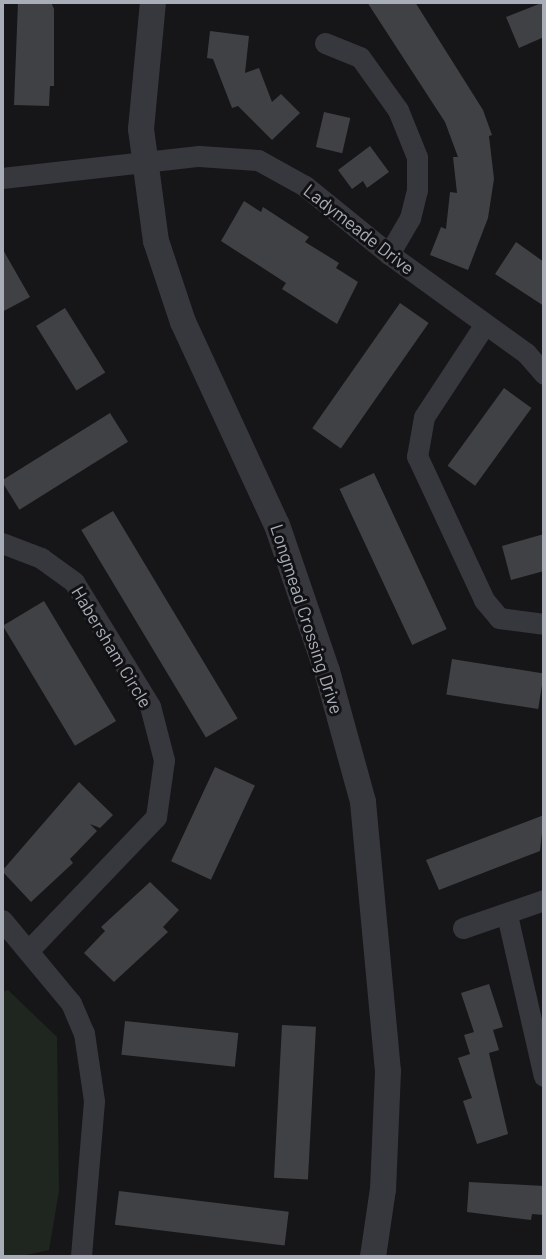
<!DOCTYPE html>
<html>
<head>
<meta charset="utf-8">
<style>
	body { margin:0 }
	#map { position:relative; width:546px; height:1259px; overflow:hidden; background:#161618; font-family:Barlow,sans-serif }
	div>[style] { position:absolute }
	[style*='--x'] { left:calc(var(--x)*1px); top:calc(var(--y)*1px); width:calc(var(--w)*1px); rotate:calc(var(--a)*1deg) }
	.green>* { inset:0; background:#1e261f }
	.building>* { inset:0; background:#404145; transform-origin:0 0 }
	.minor>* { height:21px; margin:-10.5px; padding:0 10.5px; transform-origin:10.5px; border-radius:10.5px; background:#37383d }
	.tertiary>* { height:26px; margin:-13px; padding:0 13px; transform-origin:13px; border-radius:13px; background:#37383d }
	span { translate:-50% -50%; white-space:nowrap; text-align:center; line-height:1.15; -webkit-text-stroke:6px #111113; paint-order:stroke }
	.street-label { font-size:18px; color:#a8adb8 }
	.frame { position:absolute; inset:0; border:4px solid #a8adb8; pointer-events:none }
</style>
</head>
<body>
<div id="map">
	<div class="green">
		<div style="clip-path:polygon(8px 990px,57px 1037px,59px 1191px,49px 1250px,17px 1257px,2px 1257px,2px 992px)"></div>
	</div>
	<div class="building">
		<div style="clip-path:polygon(18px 2px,51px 2px,54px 9px,54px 86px,50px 86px,49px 106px,14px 105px)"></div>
		<div style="clip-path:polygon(367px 2px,415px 2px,483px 110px,492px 135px,489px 136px,494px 179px,488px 218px,468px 270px,430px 255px,441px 227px,446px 229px,450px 192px,457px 193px,453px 157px,458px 157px,445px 122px)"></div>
		<div style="clip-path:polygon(544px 2px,544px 37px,519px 48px,506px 17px)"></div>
		<div style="clip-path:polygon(210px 31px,249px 36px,245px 73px,259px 68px,272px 102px,281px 94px,300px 113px,272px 140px,238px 106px,232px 108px,213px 59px,207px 58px)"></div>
		<div style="left:324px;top:112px;width:27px;height:36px;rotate:13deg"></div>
		<div style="clip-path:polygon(370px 146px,389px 172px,367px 188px,363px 181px,352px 189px,338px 170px)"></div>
		<div style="clip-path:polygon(244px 201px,261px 212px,263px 207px,309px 237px,305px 242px,339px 263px,336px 268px,358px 282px,337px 324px,282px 289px,286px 283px,221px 241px)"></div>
		<div style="clip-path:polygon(516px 242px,544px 262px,544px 306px,495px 274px)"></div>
		<div style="clip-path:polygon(2px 248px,30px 297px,2px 312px)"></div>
		<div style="left:400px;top:303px;width:35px;height:153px;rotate:35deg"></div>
		<div style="left:65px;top:308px;width:76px;height:34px;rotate:58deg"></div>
		<div style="left:504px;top:388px;width:34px;height:96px;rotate:36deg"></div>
		<div style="left:110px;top:413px;width:34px;height:128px;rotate:58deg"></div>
		<div style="left:374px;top:473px;width:172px;height:38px;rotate:65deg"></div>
		<div style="left:113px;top:511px;width:242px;height:37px;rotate:59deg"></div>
		<div style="clip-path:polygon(544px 534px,544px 571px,511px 580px,502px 546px)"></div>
		<div style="left:44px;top:601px;width:140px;height:48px;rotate:59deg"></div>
		<div style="left:452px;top:659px;width:93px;height:36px;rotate:9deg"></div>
		<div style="left:215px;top:767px;width:44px;height:104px;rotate:25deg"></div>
		<div style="clip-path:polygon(79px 782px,113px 815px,100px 828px,90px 824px,97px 831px,70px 859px,73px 863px,31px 902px,2px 871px)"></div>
		<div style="clip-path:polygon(544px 815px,540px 851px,439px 890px,426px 860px)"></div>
		<div style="clip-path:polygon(150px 882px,179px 910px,163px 927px,168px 932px,114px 982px,84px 953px,105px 931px,101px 927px)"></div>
		<div style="clip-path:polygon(489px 984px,503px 1027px,493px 1030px,499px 1050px,489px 1053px,508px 1134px,477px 1144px,463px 1101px,472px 1098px,458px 1058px,470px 1054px,464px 1035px,474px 1032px,461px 993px)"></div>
		<div style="left:125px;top:1021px;width:114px;height:34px;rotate:6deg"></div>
		<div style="left:282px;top:1025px;width:34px;height:153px;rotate:3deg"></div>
		<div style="clip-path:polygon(469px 1182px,544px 1186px,544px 1215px,532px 1214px,531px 1220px,467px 1212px)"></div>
		<div style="left:119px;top:1191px;width:171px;height:34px;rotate:7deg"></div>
	</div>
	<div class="minor">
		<div style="--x:325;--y:43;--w:38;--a:22"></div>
		<div style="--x:360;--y:57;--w:65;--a:54.4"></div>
		<div style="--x:398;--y:110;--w:51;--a:68"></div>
		<div style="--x:417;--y:157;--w:33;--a:90"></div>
		<div style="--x:417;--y:190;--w:29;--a:104"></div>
		<div style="--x:410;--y:218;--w:42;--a:120.3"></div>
		<div style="--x:2;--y:178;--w:198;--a:-6.4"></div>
		<div style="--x:199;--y:156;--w:59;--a:3.9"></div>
		<div style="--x:258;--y:160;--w:54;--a:29"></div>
		<div style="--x:305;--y:186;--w:108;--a:39"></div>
		<div style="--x:389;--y:254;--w:169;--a:35.9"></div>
		<div style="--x:526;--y:353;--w:28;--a:49"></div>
		<div style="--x:485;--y:324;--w:111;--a:123.3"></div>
		<div style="--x:424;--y:417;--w:40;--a:100"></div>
		<div style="--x:417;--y:456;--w:159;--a:65"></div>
		<div style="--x:484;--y:600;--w:23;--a:50"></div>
		<div style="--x:499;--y:618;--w:45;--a:7.6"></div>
		<div style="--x:2;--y:543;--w:42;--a:21"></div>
		<div style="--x:41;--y:558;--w:41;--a:36"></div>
		<div style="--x:74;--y:582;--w:145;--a:58.5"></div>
		<div style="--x:150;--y:706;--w:56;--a:75.5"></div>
		<div style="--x:164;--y:760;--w:58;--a:98"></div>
		<div style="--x:156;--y:817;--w:184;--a:133.7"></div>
		<div style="--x:507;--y:915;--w:165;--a:77.1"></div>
		<div style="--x:2;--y:920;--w:108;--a:50.3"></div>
		<div style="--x:71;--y:1003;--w:33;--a:67"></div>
		<div style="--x:84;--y:1033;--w:69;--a:81.6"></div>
		<div style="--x:94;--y:1101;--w:157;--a:94.8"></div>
		<div style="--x:463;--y:928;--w:86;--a:-19.1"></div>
	</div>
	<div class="tertiary">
		<div style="--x:153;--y:2;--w:128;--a:95.4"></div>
		<div style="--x:141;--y:129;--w:113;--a:82.4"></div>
		<div style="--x:156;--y:241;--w:85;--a:71.6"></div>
		<div style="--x:183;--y:322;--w:224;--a:65.2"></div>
		<div style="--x:277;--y:525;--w:154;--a:71.1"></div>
		<div style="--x:327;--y:671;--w:136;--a:74.6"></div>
		<div style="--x:363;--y:802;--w:270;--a:84.7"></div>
		<div style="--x:388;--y:1071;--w:118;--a:92.4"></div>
		<div style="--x:383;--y:1189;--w:69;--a:98.4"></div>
	</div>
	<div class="street-label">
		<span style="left:359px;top:229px;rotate:38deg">Ladymeade Drive</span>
		<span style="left:307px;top:619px;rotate:72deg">Longmead Crossing Drive</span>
		<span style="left:112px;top:647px;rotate:59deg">Habersham Circle</span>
	</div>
	<div class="frame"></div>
</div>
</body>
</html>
